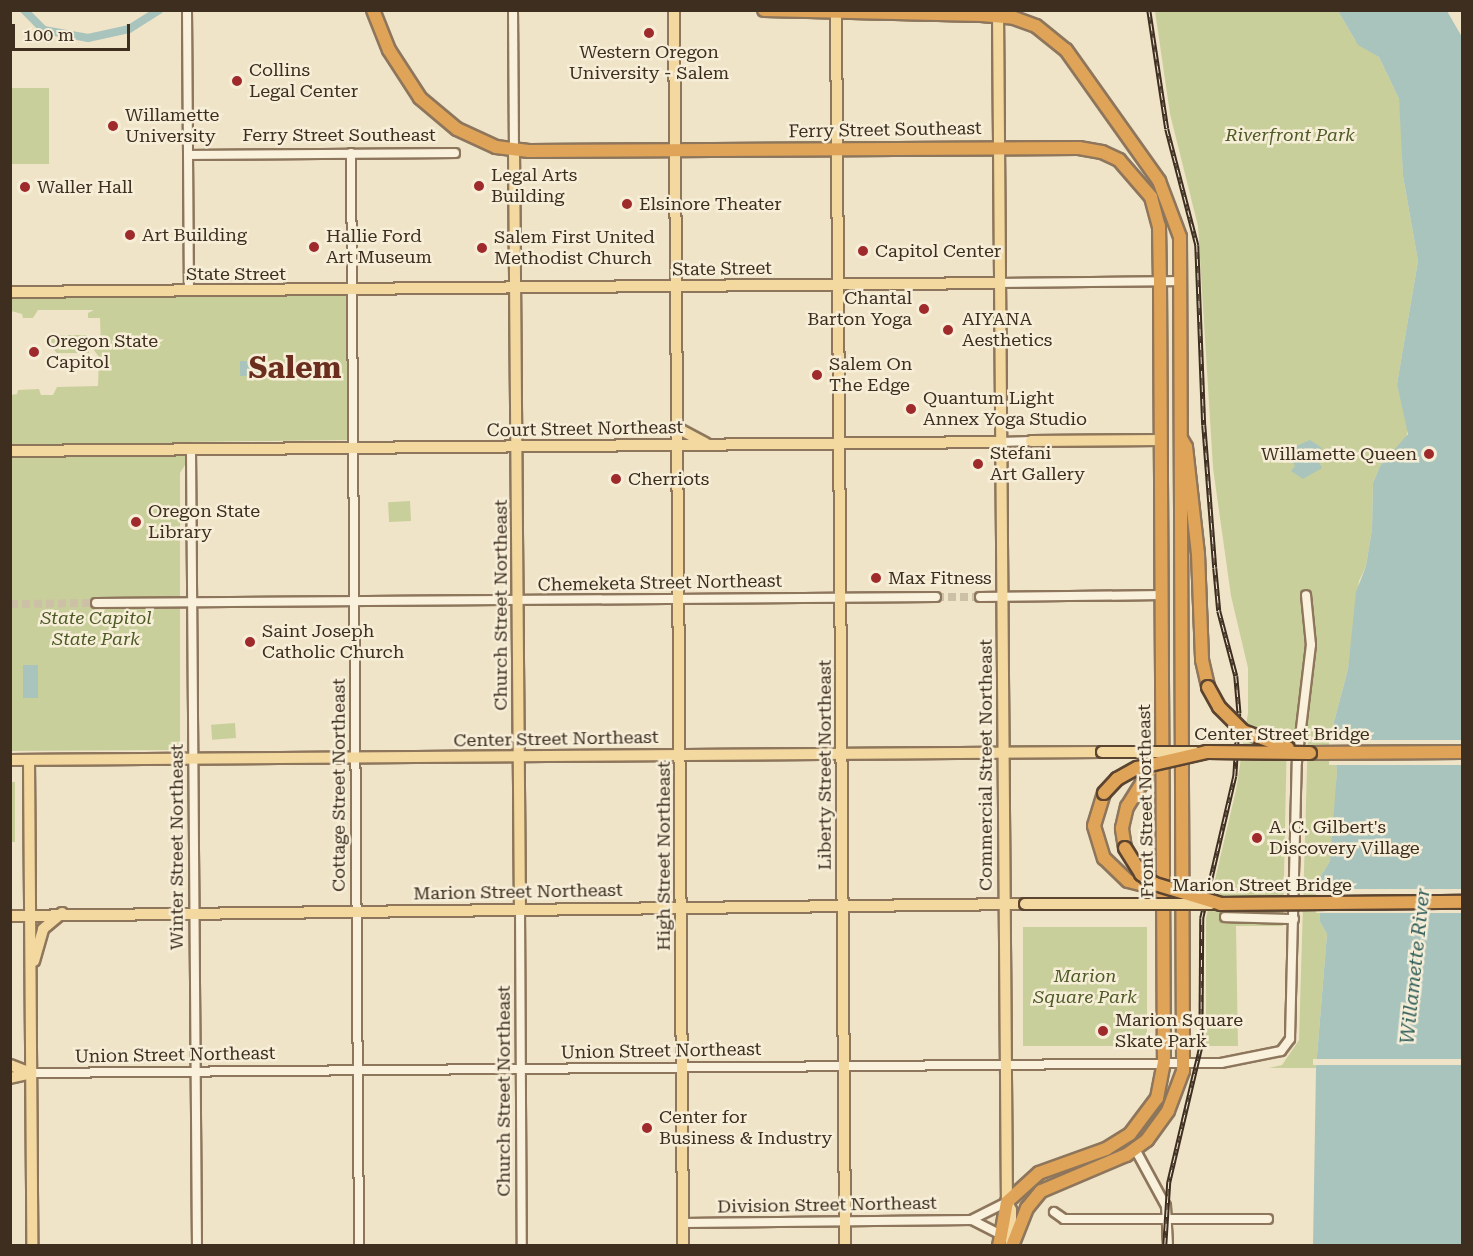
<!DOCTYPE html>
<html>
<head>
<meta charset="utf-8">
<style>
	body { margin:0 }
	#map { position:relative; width:1473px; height:1256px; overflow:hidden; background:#f0e4c8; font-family:"Roboto Serif",serif }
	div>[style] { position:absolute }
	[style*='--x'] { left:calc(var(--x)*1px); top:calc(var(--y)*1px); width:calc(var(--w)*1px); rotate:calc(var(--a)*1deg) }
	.green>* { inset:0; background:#c9cf9b; transform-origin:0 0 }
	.water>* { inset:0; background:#a9c4bc; transform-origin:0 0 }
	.pier>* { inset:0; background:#f0e4c8; transform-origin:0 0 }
	.canal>* { height:8px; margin:-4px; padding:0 4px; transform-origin:4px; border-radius:4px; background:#a9c4bc }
	.minor-tunnel>* { height:8px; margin-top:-4px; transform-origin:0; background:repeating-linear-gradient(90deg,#ccc0a6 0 8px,transparent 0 12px) }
	.roads { filter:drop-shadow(2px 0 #8d765c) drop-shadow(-2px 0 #8d765c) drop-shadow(0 2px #8d765c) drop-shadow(0 -2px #8d765c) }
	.minor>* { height:8px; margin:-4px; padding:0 4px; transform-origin:4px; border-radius:4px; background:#faf1dc }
	.major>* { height:10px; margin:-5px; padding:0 5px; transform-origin:5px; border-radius:5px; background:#f3d9a0 }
	.highway>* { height:12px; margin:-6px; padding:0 6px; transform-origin:6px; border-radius:6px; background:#e0a458 }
	.rail>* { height:4.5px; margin-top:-2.25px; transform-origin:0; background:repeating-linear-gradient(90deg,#f7eed8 0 7px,#3d2e20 0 14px); box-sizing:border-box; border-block:2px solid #3d2e20 }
	.bridges { filter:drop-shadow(2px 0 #5b4430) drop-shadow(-2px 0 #5b4430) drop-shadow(0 2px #5b4430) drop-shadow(0 -2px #5b4430) }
	.major-bridge>* { height:10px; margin:-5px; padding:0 5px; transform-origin:5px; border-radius:5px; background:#f3d9a0 }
	.highway-bridge>* { height:12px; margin:-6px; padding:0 6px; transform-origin:6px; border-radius:6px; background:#e0a458 }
	.dots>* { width:16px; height:16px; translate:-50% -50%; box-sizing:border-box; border:3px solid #f7eed8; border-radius:50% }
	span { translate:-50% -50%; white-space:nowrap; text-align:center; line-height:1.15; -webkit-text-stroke:5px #f7eed8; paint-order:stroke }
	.poi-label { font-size:18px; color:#3d2e20 }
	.left { translate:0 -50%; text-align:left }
	.right { translate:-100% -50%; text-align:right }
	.street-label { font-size:18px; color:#3d2e20 }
	.park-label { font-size:18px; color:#4d5a26; font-style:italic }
	.water-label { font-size:20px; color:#2f5d5a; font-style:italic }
	.town-label { font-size:30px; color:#6b2e1e; font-weight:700 }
	.frame { position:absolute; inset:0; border:12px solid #3d2e20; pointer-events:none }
	.scale { position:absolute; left:12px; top:24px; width:118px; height:27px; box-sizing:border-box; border:3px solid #3d2e20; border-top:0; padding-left:8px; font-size:18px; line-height:21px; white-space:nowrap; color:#3d2e20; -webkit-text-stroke:4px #f7eed8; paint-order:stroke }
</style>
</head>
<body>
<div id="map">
	<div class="green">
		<div style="clip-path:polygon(1155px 11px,1338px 11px,1355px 40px,1379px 57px,1399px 99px,1401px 115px,1403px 176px,1418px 261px,1397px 384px,1409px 427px,1405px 440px,1380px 466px,1373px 483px,1372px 529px,1366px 566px,1359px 581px,1348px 669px,1331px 733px,1337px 771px,1335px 814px,1330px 861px,1319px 879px,1320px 922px,1327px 934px,1316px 1068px,1269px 1068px,1282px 1065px,1299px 1040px,1308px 734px,1287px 734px,1283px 926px,1236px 926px,1238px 1046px,1206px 1046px,1206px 918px,1236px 790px,1248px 713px,1248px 668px,1231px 596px,1213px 468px,1198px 226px,1170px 114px)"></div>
		<div style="left:11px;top:88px;width:38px;height:76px"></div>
		<div style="clip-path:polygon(347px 295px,347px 440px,185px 442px,185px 465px,180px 473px,180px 747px,173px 750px,11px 751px,11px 395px,17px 394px,18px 390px,39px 389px,41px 395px,53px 395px,57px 387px,98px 386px,99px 357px,93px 349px,101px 348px,100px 318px,88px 318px,88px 313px,94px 310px,38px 310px,33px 318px,23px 318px,22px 314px,11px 311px,11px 298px)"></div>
		<div style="clip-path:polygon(50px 335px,89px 335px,89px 353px,57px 353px,50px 346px)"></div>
		<div style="left:410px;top:501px;width:20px;height:22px;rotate:87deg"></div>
		<div style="left:235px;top:723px;width:15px;height:24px;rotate:86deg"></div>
		<div style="left:10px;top:782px;width:5px;height:60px"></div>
		<div style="left:1147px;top:927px;width:119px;height:124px;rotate:90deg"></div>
	</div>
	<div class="water">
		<div style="clip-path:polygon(1338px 11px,1447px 11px,1462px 37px,1462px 1245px,1313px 1246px,1316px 1068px,1327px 934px,1320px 922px,1319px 879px,1330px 861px,1337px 771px,1331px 733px,1348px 669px,1356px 592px,1366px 566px,1372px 529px,1373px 483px,1380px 466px,1408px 434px,1397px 384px,1418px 261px,1403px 176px,1399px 99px,1379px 57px,1358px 45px)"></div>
		<div style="left:263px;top:361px;width:15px;height:23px;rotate:90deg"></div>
		<div style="clip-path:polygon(1310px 440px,1322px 448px,1318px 460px,1322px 468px,1303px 479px,1291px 471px,1295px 466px,1290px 456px,1296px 446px)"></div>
		<div style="left:38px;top:665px;width:33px;height:15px;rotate:90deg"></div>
	</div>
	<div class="pier">
		<div style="left:1462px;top:740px;width:25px;height:133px;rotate:90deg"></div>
		<div style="left:1462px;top:889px;width:24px;height:146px;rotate:90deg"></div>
		<div style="left:1462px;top:1059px;width:6px;height:149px;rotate:90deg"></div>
	</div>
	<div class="canal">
		<div style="--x:24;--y:10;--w:28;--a:45"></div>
		<div style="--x:44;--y:30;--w:45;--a:10.3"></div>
		<div style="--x:88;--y:38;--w:42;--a:-12.4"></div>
		<div style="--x:129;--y:29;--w:36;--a:-32"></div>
	</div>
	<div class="minor-tunnel">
		<div style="--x:936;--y:597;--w:44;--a:0"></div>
		<div style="--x:10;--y:604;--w:86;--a:-0.7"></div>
	</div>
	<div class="roads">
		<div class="minor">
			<div style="--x:187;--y:10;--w:280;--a:89.6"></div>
			<div style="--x:513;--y:10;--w:140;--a:89.6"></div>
			<div style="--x:351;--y:153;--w:1093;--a:89.58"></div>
			<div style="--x:188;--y:155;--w:267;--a:-0.4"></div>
			<div style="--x:1000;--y:283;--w:182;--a:-0.6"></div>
			<div style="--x:1001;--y:442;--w:30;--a:-2"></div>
			<div style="--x:191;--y:449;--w:797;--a:89.57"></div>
			<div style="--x:980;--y:597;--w:182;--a:-0.6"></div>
			<div style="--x:96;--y:603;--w:840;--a:-0.41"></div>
			<div style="--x:520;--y:909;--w:337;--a:89.7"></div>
			<div style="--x:1225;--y:917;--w:69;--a:1.7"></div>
			<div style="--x:31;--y:1073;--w:1190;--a:-0.48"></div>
			<div style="--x:1221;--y:1063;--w:61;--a:-11.3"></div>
			<div style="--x:1281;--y:1051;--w:15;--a:-53"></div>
			<div style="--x:1290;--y:1039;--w:277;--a:-88.6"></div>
			<div style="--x:1297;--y:762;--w:118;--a:-83.2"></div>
			<div style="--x:1311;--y:645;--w:50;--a:-95.7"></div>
			<div style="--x:1135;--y:1149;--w:65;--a:61.5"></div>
			<div style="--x:1166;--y:1206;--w:40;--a:87.1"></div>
			<div style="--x:1054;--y:1212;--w:12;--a:35"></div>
			<div style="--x:1064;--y:1219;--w:204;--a:0"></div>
			<div style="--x:972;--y:1220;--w:33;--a:27"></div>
			<div style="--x:683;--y:1223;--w:288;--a:-0.6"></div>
			<div style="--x:971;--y:1220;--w:40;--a:-26.6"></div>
		</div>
		<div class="major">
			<div style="--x:674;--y:10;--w:1236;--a:89.58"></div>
			<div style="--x:836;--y:10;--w:1236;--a:89.58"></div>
			<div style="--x:998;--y:10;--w:1192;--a:89.57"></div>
			<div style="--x:1007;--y:1202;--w:9;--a:63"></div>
			<div style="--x:1011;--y:1210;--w:35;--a:90"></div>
			<div style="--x:514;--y:150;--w:759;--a:89.55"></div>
			<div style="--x:10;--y:292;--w:990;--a:-0.52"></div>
			<div style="--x:677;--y:428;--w:32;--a:28"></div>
			<div style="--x:1031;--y:441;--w:130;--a:-0.4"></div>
			<div style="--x:10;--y:451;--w:991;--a:-0.52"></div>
			<div style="--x:10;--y:760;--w:1092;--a:-0.42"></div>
			<div style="--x:29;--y:760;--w:486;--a:89.6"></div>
			<div style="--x:10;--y:916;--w:1015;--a:-0.68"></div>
			<div style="--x:34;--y:961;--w:33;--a:-74"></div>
			<div style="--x:43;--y:929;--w:25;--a:-40"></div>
			<div style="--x:10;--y:1065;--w:22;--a:21"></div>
			<div style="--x:10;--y:1078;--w:22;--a:-13"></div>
		</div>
		<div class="highway">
			<div style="--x:373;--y:10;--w:43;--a:68.2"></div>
			<div style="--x:389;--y:50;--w:57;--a:57.1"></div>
			<div style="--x:420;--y:98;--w:48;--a:40"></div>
			<div style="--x:457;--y:129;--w:43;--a:24.8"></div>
			<div style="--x:496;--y:147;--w:33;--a:7"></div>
			<div style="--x:529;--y:151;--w:550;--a:-0.31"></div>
			<div style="--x:1079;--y:148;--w:23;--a:10"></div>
			<div style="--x:1102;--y:152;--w:19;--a:25"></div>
			<div style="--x:1119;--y:160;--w:49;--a:49.1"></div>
			<div style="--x:1151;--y:197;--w:30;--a:75"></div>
			<div style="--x:1159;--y:226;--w:55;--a:89"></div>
			<div style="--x:1160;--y:281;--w:781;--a:89.71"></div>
			<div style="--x:1164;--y:1062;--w:37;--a:101"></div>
			<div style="--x:1157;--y:1098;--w:45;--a:126.9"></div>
			<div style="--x:1130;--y:1134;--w:28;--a:148"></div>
			<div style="--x:1106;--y:1149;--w:71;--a:160.3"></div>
			<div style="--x:1039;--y:1173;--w:43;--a:137.8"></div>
			<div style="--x:1007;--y:1202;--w:45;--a:100.3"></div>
			<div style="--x:764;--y:10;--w:217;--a:1.3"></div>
			<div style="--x:981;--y:15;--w:33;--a:5"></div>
			<div style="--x:1014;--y:18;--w:23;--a:20"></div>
			<div style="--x:1036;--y:26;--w:38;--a:39"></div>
			<div style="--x:1066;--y:50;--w:161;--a:54.6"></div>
			<div style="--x:1159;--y:181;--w:60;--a:69.4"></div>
			<div style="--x:1180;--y:237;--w:834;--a:89.79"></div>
			<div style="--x:1183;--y:1071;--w:43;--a:110.6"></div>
			<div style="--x:1168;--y:1111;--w:36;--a:126"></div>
			<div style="--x:1147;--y:1140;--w:26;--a:144"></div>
			<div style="--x:1126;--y:1155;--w:92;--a:157"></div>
			<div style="--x:1041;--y:1191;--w:22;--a:129"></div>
			<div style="--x:1027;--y:1208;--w:41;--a:111.5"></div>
			<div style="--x:1182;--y:440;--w:8;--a:60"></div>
			<div style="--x:1186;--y:447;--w:108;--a:83.6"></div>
			<div style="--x:1198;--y:554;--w:106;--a:87.8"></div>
			<div style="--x:1202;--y:660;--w:28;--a:77"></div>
			<div style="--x:1310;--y:753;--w:152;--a:-0.4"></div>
			<div style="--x:1104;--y:793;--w:34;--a:107"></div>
			<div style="--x:1094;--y:826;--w:34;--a:73"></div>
			<div style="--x:1104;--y:858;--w:33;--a:44"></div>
			<div style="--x:1128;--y:881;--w:38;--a:14"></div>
			<div style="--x:1125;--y:848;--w:20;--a:-99"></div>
			<div style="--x:1122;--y:828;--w:22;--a:-77"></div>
			<div style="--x:1127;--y:807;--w:57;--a:-58"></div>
		</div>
	</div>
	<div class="rail">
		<div style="--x:1149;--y:10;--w:120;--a:81.4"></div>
		<div style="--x:1167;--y:129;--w:120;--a:75.5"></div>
		<div style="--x:1197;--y:245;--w:180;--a:87.8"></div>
		<div style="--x:1204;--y:425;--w:143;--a:85.6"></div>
		<div style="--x:1215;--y:568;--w:43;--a:84.7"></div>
		<div style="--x:1219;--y:611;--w:67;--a:75.3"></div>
		<div style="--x:1236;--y:676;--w:37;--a:85"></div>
		<div style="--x:1239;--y:713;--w:63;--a:93.6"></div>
		<div style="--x:1235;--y:776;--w:146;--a:103.1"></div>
		<div style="--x:1202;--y:918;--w:129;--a:90.4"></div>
		<div style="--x:1201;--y:1047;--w:139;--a:103.3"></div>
		<div style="--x:1169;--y:1182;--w:64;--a:93.6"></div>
	</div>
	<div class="bridges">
		<div class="major-bridge">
			<div style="--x:1102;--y:752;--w:93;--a:0"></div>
			<div style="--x:1025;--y:904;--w:186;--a:0"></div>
		</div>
		<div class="highway-bridge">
			<div style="--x:1208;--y:687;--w:23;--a:61"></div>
			<div style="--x:1219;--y:707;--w:34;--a:45"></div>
			<div style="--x:1243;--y:731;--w:48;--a:20.7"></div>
			<div style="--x:1104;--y:793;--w:19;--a:-47"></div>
			<div style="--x:1117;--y:779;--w:23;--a:-29"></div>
			<div style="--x:1137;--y:768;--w:72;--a:-12.9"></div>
			<div style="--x:1207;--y:752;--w:103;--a:0.6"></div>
			<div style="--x:1125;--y:848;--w:31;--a:58"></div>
			<div style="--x:1141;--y:874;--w:17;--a:36"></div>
			<div style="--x:1155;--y:884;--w:69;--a:16.9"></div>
			<div style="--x:1221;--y:904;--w:241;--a:-0.5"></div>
		</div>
	</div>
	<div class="dots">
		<div style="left:649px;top:33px;background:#9e2a2b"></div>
		<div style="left:237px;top:81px;background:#9e2a2b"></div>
		<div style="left:113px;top:126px;background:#9e2a2b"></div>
		<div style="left:479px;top:186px;background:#9e2a2b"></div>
		<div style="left:25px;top:187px;background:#9e2a2b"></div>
		<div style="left:627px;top:204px;background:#9e2a2b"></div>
		<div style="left:130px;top:235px;background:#9e2a2b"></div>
		<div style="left:314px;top:247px;background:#9e2a2b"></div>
		<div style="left:482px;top:248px;background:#9e2a2b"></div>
		<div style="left:863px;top:251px;background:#9e2a2b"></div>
		<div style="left:924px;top:309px;background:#9e2a2b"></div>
		<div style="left:948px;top:330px;background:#9e2a2b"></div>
		<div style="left:34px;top:352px;background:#9e2a2b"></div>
		<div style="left:817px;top:375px;background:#9e2a2b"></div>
		<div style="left:911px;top:409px;background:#9e2a2b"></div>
		<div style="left:1429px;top:454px;background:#9e2a2b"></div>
		<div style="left:978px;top:464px;background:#9e2a2b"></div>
		<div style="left:616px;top:479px;background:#9e2a2b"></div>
		<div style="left:136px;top:522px;background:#9e2a2b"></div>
		<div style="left:876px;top:578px;background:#9e2a2b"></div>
		<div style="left:250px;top:642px;background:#9e2a2b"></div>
		<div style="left:1257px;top:838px;background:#9e2a2b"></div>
		<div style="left:1103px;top:1031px;background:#9e2a2b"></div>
		<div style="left:647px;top:1128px;background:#9e2a2b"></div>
	</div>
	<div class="poi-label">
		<span style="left:649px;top:63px">Western Oregon<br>University - Salem</span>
		<span class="left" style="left:249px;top:81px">Collins<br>Legal Center</span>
		<span class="left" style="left:125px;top:126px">Willamette<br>University</span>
		<span class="left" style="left:491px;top:186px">Legal Arts<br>Building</span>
		<span class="left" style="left:37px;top:187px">Waller Hall</span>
		<span class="left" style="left:639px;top:204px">Elsinore Theater</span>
		<span class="left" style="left:142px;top:235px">Art Building</span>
		<span class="left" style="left:326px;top:247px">Hallie Ford<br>Art Museum</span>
		<span class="left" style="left:494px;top:248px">Salem First United<br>Methodist Church</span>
		<span class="left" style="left:875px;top:251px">Capitol Center</span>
		<span class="right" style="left:912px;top:309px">Chantal<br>Barton Yoga</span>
		<span class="left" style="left:962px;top:330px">AIYANA<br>Aesthetics</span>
		<span class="left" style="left:46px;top:352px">Oregon State<br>Capitol</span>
		<span class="left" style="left:829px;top:375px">Salem On<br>The Edge</span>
		<span class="left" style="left:923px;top:409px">Quantum Light<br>Annex Yoga Studio</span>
		<span class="left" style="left:990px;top:464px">Stefani<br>Art Gallery</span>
		<span class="right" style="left:1417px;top:454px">Willamette Queen</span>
		<span class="left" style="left:628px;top:479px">Cherriots</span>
		<span class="left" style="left:148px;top:522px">Oregon State<br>Library</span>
		<span class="left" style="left:888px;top:578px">Max Fitness</span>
		<span class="left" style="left:262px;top:642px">Saint Joseph<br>Catholic Church</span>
		<span class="left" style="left:1269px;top:838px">A. C. Gilbert's<br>Discovery Village</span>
		<span class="left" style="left:1115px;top:1031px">Marion Square<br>Skate Park</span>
		<span class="left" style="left:659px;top:1128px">Center for<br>Business &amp; Industry</span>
	</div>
	<div class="street-label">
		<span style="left:885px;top:130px;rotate:-1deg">Ferry Street Southeast</span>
		<span style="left:339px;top:135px">Ferry Street Southeast</span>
		<span style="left:722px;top:269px;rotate:-1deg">State Street</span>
		<span style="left:236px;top:274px">State Street</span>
		<span style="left:585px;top:429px;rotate:-1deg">Court Street Northeast</span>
		<span style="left:660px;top:583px;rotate:-1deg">Chemeketa Street Northeast</span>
		<span style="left:501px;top:605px;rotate:-90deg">Church Street Northeast</span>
		<span style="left:1282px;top:734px">Center Street Bridge</span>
		<span style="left:556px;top:739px;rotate:-1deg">Center Street Northeast</span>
		<span style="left:825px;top:765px;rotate:-90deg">Liberty Street Northeast</span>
		<span style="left:986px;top:765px;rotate:-90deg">Commercial Street Northeast</span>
		<span style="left:339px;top:785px;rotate:-90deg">Cottage Street Northeast</span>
		<span style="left:1146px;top:801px;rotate:-91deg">Front Street Northeast</span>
		<span style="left:177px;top:847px;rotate:-90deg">Winter Street Northeast</span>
		<span style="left:664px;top:856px;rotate:-90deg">High Street Northeast</span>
		<span style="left:1262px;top:885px">Marion Street Bridge</span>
		<span style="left:518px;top:892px;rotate:-1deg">Marion Street Northeast</span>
		<span style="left:661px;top:1051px;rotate:-1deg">Union Street Northeast</span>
		<span style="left:175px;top:1055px;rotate:-1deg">Union Street Northeast</span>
		<span style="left:504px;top:1091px;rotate:-90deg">Church Street Northeast</span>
		<span style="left:827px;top:1205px;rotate:-1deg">Division Street Northeast</span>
	</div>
	<div class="park-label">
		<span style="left:1290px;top:135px">Riverfront Park</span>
		<span style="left:96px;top:629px">State Capitol<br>State Park</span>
		<span style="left:1085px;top:987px">Marion<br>Square Park</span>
	</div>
	<div class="water-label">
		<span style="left:1415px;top:966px;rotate:-84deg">Willamette River</span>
	</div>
	<div class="town-label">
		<span style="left:295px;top:368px">Salem</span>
	</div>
	<div class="frame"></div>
	<div class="scale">100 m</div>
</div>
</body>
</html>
